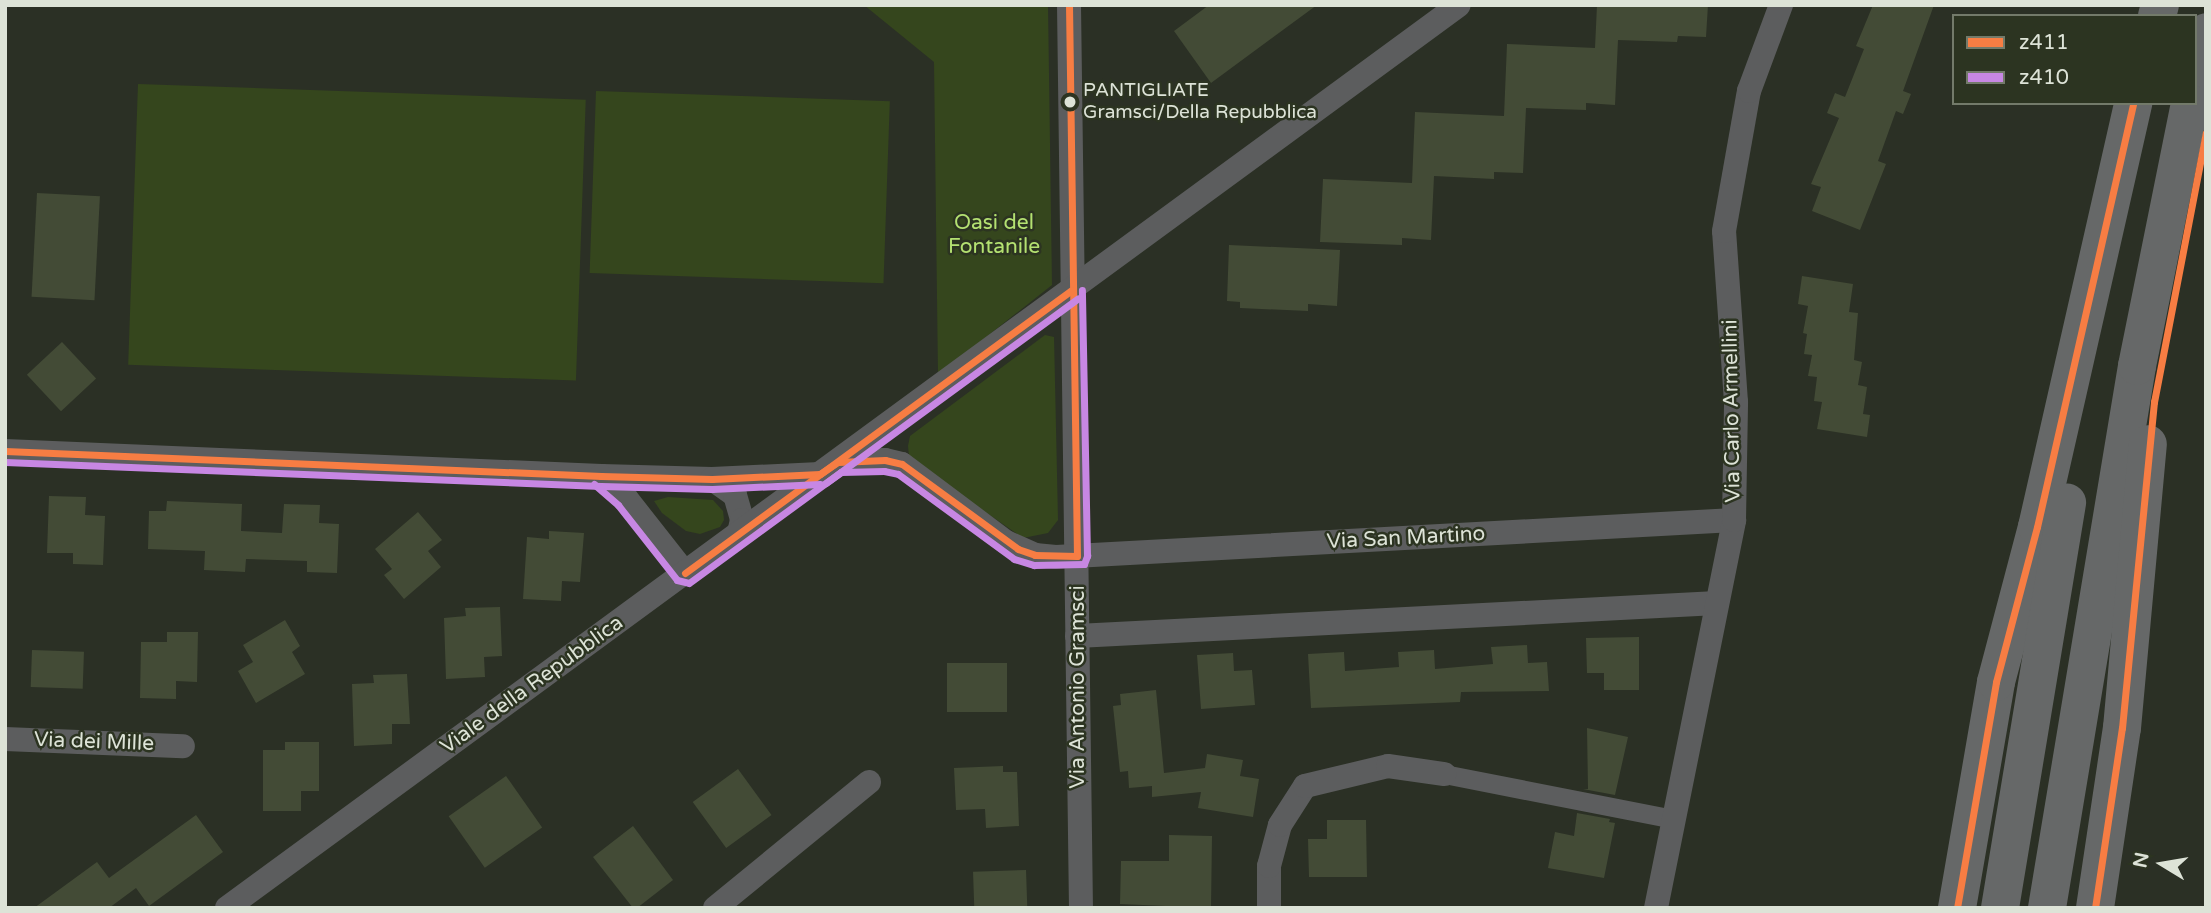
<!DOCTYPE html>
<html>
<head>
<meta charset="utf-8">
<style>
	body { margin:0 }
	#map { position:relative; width:2211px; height:913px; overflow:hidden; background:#2b3025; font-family:"Varela Round",sans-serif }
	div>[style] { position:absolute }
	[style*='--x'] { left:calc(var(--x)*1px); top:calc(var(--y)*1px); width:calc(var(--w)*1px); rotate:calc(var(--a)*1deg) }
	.green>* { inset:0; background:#35461d; transform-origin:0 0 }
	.building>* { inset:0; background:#434b36; transform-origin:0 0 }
	.pedestrian>* { height:19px; margin:-9.5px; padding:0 9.5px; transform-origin:9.5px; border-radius:9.5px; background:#5c5d5e }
	.minor>* { height:24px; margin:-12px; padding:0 12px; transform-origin:12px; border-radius:12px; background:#5c5d5e }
	.trunk>* { height:38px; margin:-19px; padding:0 19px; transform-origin:19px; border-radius:19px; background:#666868 }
	.bus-1>* { height:7px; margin:-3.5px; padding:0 3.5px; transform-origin:3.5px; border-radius:3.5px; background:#f77d43 }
	.bus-2>* { height:7px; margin:-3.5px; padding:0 3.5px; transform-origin:3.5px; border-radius:3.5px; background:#c787e3 }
	.dots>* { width:19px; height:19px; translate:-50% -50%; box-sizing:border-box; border:4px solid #2c3421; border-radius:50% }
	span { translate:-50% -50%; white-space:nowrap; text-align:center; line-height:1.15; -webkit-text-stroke:5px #2c3421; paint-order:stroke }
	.bus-label { font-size:19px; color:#dde3d7 }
	.left { translate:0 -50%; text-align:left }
	.park-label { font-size:21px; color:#b4e171 }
	.street-label { font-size:21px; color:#dde3d7 }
	.frame { position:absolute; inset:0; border:7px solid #dde3d7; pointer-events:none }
	.legend { position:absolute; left:1952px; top:14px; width:245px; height:91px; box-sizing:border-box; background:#2c3421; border:2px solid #737a6a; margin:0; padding:9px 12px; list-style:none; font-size:21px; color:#dde3d7 }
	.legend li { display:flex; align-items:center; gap:14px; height:35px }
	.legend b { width:35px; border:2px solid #737a6a }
	.north { position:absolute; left:2127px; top:829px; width:70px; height:70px; -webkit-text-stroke:5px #2c3421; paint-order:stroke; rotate:281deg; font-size:19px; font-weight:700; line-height:28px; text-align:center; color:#dde3d7 }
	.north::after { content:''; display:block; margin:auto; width:24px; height:32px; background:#dde3d7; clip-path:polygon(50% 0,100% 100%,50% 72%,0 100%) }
</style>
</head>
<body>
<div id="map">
	<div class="green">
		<div style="clip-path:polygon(864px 5px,1048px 5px,1052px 285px,938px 375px,934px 62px)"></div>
		<div style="left:138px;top:84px;width:448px;height:281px;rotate:2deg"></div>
		<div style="left:596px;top:91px;width:294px;height:182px;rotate:2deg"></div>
		<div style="clip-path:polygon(1045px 335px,1054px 337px,1058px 520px,1048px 533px,1023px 538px,916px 464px,909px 456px,908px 446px,910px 436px)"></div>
		<div style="clip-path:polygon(668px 497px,713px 500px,723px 511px,724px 520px,720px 527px,700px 534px,686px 531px,662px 513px,654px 501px)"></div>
	</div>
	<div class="building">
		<div style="clip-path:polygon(1209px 5px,1317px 5px,1211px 83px,1174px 31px)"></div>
		<div style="clip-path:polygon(1597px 5px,1708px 5px,1706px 37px,1678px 36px,1677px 42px,1618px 40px,1615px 105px,1586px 103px,1586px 110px,1526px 108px,1523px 173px,1494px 172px,1494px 179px,1434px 176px,1431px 240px,1402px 238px,1402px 245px,1320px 242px,1323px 179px,1412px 183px,1415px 112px,1504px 116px,1507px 44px,1595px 48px)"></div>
		<div style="clip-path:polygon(1873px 5px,1934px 5px,1903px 91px,1911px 94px,1903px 114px,1896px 111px,1878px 161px,1886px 164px,1860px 230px,1812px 211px,1821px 187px,1811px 184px,1839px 118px,1827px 113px,1835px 93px,1845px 97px,1864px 49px,1856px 46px)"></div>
		<div style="left:37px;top:193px;width:63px;height:104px;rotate:3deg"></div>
		<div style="clip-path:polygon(1229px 245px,1340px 250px,1337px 306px,1308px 304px,1308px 311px,1240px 308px,1240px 302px,1227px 301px)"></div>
		<div style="clip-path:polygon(1802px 276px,1853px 284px,1849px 312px,1858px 313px,1854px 360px,1862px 362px,1858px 385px,1867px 387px,1863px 414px,1870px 415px,1867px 437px,1817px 429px,1822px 402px,1814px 401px,1817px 377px,1808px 376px,1812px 355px,1804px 354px,1807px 334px,1803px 333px,1808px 306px,1798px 304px)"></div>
		<div style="left:62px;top:342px;width:50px;height:48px;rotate:47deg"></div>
		<div style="clip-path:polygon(49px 496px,86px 497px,85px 515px,105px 516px,103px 565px,73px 564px,73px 553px,47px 553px)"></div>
		<div style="clip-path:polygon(167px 501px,242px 504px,241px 531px,282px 533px,284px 504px,320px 505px,319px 523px,339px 524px,337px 573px,307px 572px,307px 561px,246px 559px,245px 572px,204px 570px,205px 551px,148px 549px,149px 511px,166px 511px)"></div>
		<div style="clip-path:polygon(418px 512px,442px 540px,428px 551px,441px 567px,404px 599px,384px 575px,392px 569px,375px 549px)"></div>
		<div style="clip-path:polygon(549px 531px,584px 533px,580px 582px,562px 581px,561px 601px,523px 599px,527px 537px,549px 539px)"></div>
		<div style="clip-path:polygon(500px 607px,502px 656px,484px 657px,485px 677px,446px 679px,444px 618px,466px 616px,465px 608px)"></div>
		<div style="clip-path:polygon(285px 620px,300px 646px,292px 652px,305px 674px,256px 703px,238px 671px,253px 662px,243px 645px)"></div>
		<div style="clip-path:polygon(167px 632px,198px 632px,197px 682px,176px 681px,176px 699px,140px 698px,141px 642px,167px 642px)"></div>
		<div style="clip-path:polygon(1639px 637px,1639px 690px,1604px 690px,1604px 673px,1587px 673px,1586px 638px)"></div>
		<div style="clip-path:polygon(1527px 645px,1528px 663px,1547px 662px,1549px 691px,1461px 692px,1460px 702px,1311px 708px,1308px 654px,1344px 652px,1345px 671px,1399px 667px,1398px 652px,1434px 650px,1435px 669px,1493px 664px,1491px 647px)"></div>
		<div style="left:32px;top:650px;width:52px;height:37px;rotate:2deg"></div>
		<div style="clip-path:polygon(1233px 653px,1234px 671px,1252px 670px,1255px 705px,1201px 709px,1197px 655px)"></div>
		<div style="left:1007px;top:663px;width:49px;height:60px;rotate:90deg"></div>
		<div style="clip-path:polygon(407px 674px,410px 724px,392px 724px,392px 744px,354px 746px,352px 684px,374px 683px,373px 675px)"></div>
		<div style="clip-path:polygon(1156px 690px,1164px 773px,1205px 768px,1207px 754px,1243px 760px,1240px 776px,1259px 779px,1253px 817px,1198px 808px,1201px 792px,1152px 797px,1152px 786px,1129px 788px,1128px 771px,1120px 772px,1113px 706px,1121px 705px,1120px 694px)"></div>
		<div style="clip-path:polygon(1587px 728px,1628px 737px,1615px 795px,1583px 789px,1588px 789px)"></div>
		<div style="clip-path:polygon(285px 742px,319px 742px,319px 791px,301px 791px,301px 811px,263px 811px,263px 750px,285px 750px)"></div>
		<div style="clip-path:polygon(1003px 766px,1003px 772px,1017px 772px,1019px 826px,986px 828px,985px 809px,956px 810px,954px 768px)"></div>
		<div style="left:738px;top:769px;width:57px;height:56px;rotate:54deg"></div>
		<div style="left:506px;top:776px;width:63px;height:70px;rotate:55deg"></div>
		<div style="clip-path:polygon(1577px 813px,1610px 819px,1609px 822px,1615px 823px,1604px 878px,1548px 868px,1555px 832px,1574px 836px)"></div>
		<div style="clip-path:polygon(196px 815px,223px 852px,149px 906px,136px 888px,109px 908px,34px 908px,97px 862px,109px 878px)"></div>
		<div style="clip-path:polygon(1327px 820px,1366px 820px,1367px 877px,1309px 877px,1308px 839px,1327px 839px)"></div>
		<div style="clip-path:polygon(633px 826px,673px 880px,637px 908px,633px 908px,593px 857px)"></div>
		<div style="clip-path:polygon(1169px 835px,1212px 836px,1211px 908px,1120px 904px,1121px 861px,1169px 861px)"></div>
		<div style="left:1026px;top:870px;width:38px;height:53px;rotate:88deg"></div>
	</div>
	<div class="pedestrian">
		<div style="--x:1444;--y:774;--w:234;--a:11.1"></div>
	</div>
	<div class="minor">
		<div style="--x:1069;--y:5;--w:903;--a:89.24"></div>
		<div style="--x:5;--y:451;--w:597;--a:2.4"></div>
		<div style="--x:601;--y:476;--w:111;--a:1.5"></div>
		<div style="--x:712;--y:479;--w:108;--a:-2.7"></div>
		<div style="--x:838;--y:462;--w:47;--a:-2.4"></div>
		<div style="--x:885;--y:460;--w:17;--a:13"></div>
		<div style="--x:902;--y:464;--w:130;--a:36.9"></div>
		<div style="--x:1006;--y:542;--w:32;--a:24"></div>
		<div style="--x:1035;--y:555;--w:21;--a:5"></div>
		<div style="--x:1056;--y:557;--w:679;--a:-3.12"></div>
		<div style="--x:601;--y:476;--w:33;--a:41"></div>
		<div style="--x:626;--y:498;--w:95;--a:51.8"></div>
		<div style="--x:712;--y:479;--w:28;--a:35"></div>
		<div style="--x:735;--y:495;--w:26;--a:74"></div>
		<div style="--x:742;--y:520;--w:13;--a:103"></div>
		<div style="--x:1077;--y:636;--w:641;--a:-2.95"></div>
		<div style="--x:5;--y:739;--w:178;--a:2.3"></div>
		<div style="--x:227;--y:908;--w:1527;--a:-36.24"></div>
		<div style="--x:715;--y:908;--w:199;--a:-39.3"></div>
		<div style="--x:1269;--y:908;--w:42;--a:-90"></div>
		<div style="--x:1269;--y:866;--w:42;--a:-75"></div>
		<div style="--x:1280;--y:825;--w:46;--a:-57.3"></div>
		<div style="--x:1305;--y:786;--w:85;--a:-13.5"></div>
		<div style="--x:1388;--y:766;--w:57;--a:8.1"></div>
		<div style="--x:1656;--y:908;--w:396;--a:-78.6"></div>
		<div style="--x:1734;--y:520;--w:118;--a:-89"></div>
		<div style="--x:1736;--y:402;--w:171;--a:-94"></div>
		<div style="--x:1724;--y:231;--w:142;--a:-79.9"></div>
		<div style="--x:1749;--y:91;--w:92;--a:-69.6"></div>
	</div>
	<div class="trunk">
		<div style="--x:2157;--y:16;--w:11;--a:-75"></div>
		<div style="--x:2195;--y:76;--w:45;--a:-76"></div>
		<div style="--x:1957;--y:908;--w:229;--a:-80.2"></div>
		<div style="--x:1996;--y:682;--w:160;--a:-75.2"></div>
		<div style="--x:2037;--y:527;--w:435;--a:-77.2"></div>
		<div style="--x:2000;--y:908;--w:411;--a:-80.6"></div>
		<div style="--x:2047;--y:908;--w:549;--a:-80.57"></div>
		<div style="--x:2137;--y:366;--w:268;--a:-78.6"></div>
		<div style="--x:2095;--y:908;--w:182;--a:-81.5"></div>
		<div style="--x:2122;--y:728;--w:285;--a:-84.8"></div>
	</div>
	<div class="bus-1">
		<div style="--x:1069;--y:5;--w:551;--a:89.17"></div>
		<div style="--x:5;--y:451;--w:597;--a:2.4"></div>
		<div style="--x:601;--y:476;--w:111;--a:1.5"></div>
		<div style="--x:712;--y:479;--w:108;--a:-2.7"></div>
		<div style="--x:820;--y:474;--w:22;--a:-34"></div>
		<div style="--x:838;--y:462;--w:47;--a:-2.4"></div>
		<div style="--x:885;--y:460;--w:17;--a:13"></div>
		<div style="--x:902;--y:464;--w:144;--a:36.2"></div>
		<div style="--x:1018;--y:549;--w:18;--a:19"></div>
		<div style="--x:1035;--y:555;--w:42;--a:1.4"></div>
		<div style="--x:685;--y:573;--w:479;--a:-36.2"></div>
		<div style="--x:1957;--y:908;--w:229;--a:-80.2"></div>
		<div style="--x:1996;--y:682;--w:160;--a:-75.2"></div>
		<div style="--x:2037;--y:527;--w:435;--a:-77.2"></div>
		<div style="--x:2095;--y:908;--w:182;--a:-81.5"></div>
		<div style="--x:2122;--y:728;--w:328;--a:-84.4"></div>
		<div style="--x:2154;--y:402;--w:274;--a:-79.1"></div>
	</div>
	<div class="bus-2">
		<div style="--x:5;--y:462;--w:596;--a:2.31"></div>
		<div style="--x:601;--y:486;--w:111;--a:1.5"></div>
		<div style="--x:712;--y:489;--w:108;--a:-2.7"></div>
		<div style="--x:826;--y:483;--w:19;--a:-36"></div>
		<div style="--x:841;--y:472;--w:43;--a:-1.3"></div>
		<div style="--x:884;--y:471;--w:14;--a:12"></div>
		<div style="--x:898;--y:474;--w:144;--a:36.2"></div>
		<div style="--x:1014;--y:559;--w:21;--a:17"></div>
		<div style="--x:1034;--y:565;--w:50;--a:-1.1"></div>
		<div style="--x:1084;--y:564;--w:9;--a:-69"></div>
		<div style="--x:1087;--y:556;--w:266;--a:-91.1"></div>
		<div style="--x:594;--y:484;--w:32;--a:41"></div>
		<div style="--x:618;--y:505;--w:95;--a:51.8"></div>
		<div style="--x:677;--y:580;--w:12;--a:14"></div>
		<div style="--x:689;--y:583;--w:482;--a:-36.2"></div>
	</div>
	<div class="dots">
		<div style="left:1070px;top:102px;background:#dde3d7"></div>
	</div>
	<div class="bus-label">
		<span class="left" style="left:1083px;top:102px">PANTIGLIATE<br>Gramsci/Della Repubblica</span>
	</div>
	<div class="park-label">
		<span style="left:994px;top:235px">Oasi del<br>Fontanile</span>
	</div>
	<div class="street-label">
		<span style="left:1732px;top:411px;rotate:-91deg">Via Carlo Armellini</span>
		<span style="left:1406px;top:538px;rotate:-3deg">Via San Martino</span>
		<span style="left:532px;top:685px;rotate:-36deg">Viale della Repubblica</span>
		<span style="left:1078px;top:687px;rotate:-90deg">Via Antonio Gramsci</span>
		<span style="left:94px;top:742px;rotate:2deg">Via dei Mille</span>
	</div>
	<div class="frame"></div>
	<ul class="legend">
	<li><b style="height:9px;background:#f77d43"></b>z411</li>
	<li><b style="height:9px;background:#c787e3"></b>z410</li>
	</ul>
	<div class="north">N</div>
</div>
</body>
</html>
